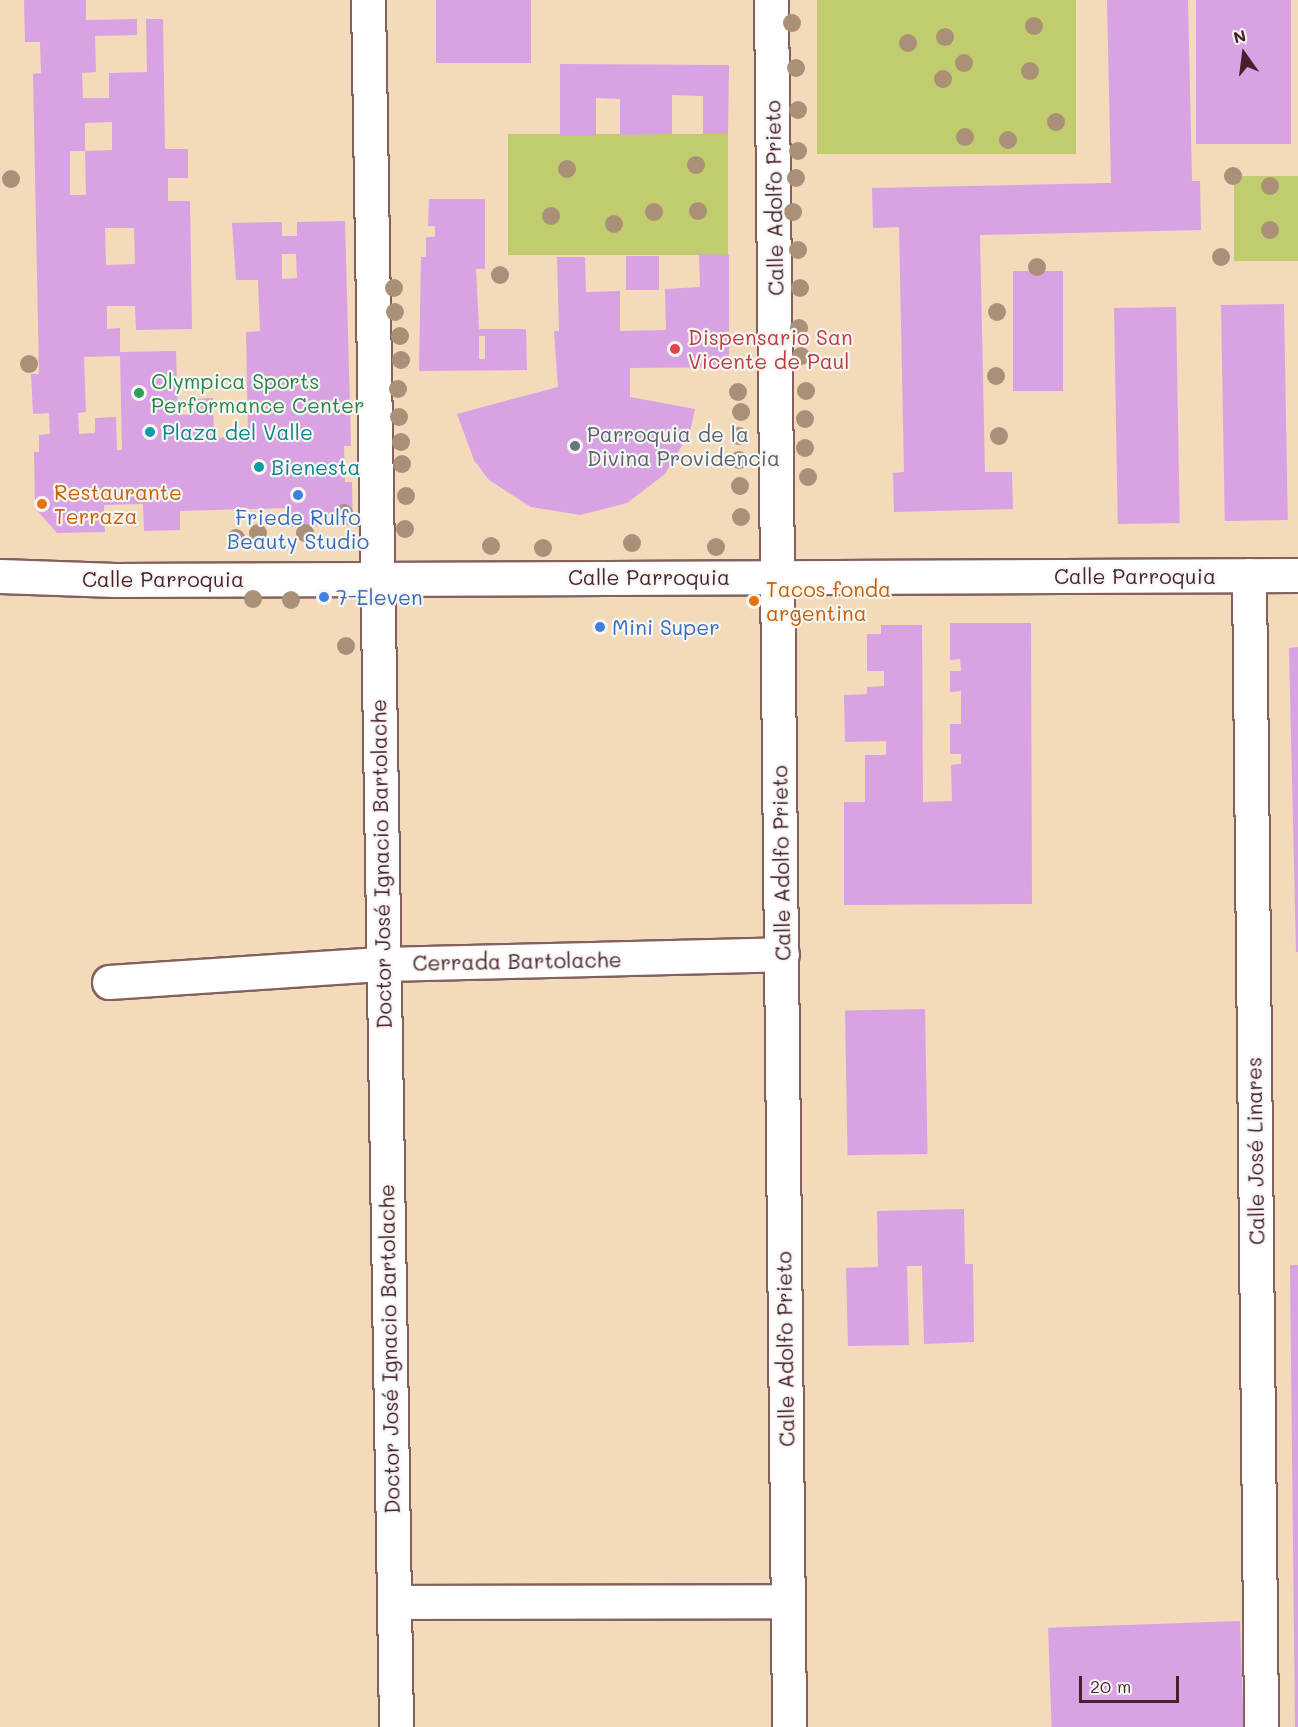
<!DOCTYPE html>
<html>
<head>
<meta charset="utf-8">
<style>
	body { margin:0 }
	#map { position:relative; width:1298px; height:1727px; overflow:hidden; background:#f2dabb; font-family:Mali,sans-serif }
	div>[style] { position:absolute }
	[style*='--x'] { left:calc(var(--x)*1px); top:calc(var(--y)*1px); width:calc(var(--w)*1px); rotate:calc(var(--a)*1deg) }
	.green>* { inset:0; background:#c0cc6e; transform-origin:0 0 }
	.building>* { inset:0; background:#d8a2e3; transform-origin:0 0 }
	.roads { filter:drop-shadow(2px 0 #85605d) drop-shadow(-2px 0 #85605d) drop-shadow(0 2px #85605d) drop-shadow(0 -2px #85605d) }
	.minor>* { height:33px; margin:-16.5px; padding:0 16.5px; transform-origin:16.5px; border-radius:16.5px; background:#fff }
	.trees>* { width:18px; height:18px; margin:-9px; border-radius:50%; background:#a99077 }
	.dots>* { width:16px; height:16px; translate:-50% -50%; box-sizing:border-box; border:3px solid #f6f6f2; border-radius:50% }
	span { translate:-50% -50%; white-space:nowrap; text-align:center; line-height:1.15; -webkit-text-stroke:4.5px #f6f6f2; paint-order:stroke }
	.street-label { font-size:21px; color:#4a1f2b }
	.health-label { font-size:21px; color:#be3a42 }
	.left { translate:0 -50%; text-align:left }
	.leisure-label { font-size:21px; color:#27864d }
	.culture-label { font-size:21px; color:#0d838f }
	.worship-label { font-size:21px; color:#5b616d }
	.food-label { font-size:21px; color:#c56008 }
	.shop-label { font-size:21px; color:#366cbe }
	.north { position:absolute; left:1214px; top:24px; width:60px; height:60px; -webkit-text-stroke:4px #f6f6f2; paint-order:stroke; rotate:346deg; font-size:16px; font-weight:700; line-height:24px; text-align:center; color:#4a1f2b }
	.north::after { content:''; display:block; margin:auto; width:21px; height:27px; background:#4a1f2b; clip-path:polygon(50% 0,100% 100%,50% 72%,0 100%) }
	.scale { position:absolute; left:1079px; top:1676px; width:100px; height:27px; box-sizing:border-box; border:3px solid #4a1f2b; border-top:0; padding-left:8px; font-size:18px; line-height:21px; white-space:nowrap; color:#4a1f2b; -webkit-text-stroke:4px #f6f6f2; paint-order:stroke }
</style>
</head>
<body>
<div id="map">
	<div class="green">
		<div style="left:817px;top:0;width:259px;height:154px"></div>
		<div style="left:728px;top:134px;width:121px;height:220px;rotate:90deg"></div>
		<div style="left:1298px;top:176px;width:85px;height:64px;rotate:90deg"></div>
	</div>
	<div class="building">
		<div style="clip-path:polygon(evenodd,24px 0,86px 0,86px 20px,137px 19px,137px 35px,95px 36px,96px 72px,82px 73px,83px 98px,109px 98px,109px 73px,147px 72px,146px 19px,163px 19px,165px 149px,188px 149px,188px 178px,168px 178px,168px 201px,190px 201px,192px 329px,136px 330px,135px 306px,107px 306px,107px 329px,120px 328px,120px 352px,176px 351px,178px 415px,194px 414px,194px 399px,213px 398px,214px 439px,248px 433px,246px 332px,260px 331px,258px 280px,236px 280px,232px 223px,282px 222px,282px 236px,297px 236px,297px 222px,345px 221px,351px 446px,344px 446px,345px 482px,352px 482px,353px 525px,286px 527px,286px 508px,180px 511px,180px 530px,144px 531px,143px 504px,104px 505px,105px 532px,57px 533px,35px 508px,34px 452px,39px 452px,39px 435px,50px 434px,49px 413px,33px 414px,31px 374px,39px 374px,33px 74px,41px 73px,40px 42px,25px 42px,24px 0,112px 122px,112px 150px,85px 151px,86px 195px,70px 195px,70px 151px,85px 151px,85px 123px,112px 122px,24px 0,105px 228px,134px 228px,135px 264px,106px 265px,105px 228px,24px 0,282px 254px,296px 254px,297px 278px,282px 279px,282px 254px,24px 0,120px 356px,122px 450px,117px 450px,116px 417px,95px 418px,95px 433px,79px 434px,78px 413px,86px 412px,84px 357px,120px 356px)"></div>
		<div style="left:436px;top:0;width:95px;height:63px"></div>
		<div style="clip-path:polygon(1107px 0,1188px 0,1192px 181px,1200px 181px,1201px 230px,980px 235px,985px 472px,1012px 472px,1013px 509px,894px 512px,893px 473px,904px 472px,899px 227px,873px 228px,872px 188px,1111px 183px)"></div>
		<div style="left:1196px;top:0;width:95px;height:144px"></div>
		<div style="clip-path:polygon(560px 64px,729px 65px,728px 134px,703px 134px,703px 96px,672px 95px,672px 134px,620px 135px,620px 99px,596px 98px,596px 136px,560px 136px)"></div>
		<div style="clip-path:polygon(evenodd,429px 199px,485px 199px,485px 269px,476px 269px,479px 329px,526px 329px,527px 370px,419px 371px,421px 257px,426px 257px,426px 237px,435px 237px,435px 226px,428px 226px,429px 199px,479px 336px,485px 336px,485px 359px,479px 359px,479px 336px)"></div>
		<div style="clip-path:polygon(699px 254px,729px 255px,729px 367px,630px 368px,630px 397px,695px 409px,690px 432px,665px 474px,627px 503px,580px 515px,531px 507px,489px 480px,474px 460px,457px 414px,558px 387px,554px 331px,559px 331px,557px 257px,585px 257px,586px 292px,620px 291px,620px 331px,666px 330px,665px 289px,700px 287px)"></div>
		<div style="left:626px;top:256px;width:33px;height:34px"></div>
		<div style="left:1013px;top:271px;width:50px;height:120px"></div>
		<div style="left:1284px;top:304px;width:216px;height:63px;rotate:89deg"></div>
		<div style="left:1176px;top:307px;width:216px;height:62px;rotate:89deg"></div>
		<div style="clip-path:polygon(950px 623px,1031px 623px,1032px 904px,844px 905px,844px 802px,865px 802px,865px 755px,886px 755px,886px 741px,845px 742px,844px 695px,867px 694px,867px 687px,884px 686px,884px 671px,867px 671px,867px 634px,881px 634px,881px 625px,922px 625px,923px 802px,952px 801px,951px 765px,961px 764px,961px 754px,950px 754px,950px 724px,961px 724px,961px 691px,950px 692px,950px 671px,961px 671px,960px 659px,950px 660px)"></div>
		<div style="clip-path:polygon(1298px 647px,1298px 952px,1296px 952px,1289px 648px)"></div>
		<div style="left:925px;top:1009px;width:145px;height:80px;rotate:89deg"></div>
		<div style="clip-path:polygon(964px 1209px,965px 1264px,973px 1264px,974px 1342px,924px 1344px,922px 1266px,907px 1266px,909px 1345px,848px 1346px,846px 1268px,878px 1267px,877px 1211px)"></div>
		<div style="clip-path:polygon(1290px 1265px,1298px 1265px,1298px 1727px,1295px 1727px)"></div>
		<div style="left:1240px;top:1621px;width:106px;height:192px;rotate:88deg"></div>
	</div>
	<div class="roads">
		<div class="minor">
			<div style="--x:368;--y:0;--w:1727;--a:89.07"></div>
			<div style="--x:771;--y:0;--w:1727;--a:89.4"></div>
			<div style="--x:1249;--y:575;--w:1152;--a:89.4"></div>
			<div style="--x:0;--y:576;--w:115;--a:2"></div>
			<div style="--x:115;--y:580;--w:1183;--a:-0.24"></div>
			<div style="--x:109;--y:982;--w:275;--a:-3.8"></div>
			<div style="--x:383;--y:964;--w:399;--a:-1.4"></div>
			<div style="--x:394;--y:1602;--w:394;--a:-0.1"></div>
		</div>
	</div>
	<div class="trees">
		<div style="left:792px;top:23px"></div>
		<div style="left:1034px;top:26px"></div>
		<div style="left:945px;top:37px"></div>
		<div style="left:908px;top:43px"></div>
		<div style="left:964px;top:63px"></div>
		<div style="left:796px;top:68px"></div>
		<div style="left:1030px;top:71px"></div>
		<div style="left:943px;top:79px"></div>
		<div style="left:798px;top:110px"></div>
		<div style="left:1056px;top:122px"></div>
		<div style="left:965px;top:137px"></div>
		<div style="left:1008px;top:140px"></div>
		<div style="left:798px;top:151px"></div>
		<div style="left:696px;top:165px"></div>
		<div style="left:567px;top:169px"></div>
		<div style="left:1233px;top:176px"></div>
		<div style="left:796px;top:178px"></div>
		<div style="left:11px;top:179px"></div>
		<div style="left:1270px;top:186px"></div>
		<div style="left:698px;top:211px"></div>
		<div style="left:654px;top:212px"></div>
		<div style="left:793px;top:212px"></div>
		<div style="left:551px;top:216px"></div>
		<div style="left:614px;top:224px"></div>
		<div style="left:1270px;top:230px"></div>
		<div style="left:798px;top:250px"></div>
		<div style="left:1221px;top:257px"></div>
		<div style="left:1037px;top:267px"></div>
		<div style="left:500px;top:275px"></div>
		<div style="left:394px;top:288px"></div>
		<div style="left:800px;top:288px"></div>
		<div style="left:395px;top:312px"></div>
		<div style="left:997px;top:312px"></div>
		<div style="left:799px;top:328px"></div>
		<div style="left:400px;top:336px"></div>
		<div style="left:801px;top:356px"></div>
		<div style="left:401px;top:360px"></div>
		<div style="left:29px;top:364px"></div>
		<div style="left:996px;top:376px"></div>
		<div style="left:398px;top:389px"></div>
		<div style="left:806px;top:391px"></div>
		<div style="left:738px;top:392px"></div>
		<div style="left:741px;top:412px"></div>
		<div style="left:399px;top:417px"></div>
		<div style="left:805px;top:419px"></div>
		<div style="left:739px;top:436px"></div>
		<div style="left:999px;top:436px"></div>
		<div style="left:401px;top:442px"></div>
		<div style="left:805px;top:448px"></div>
		<div style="left:739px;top:460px"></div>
		<div style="left:402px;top:464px"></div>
		<div style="left:808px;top:477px"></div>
		<div style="left:740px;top:486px"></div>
		<div style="left:406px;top:496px"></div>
		<div style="left:344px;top:513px"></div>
		<div style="left:741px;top:517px"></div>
		<div style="left:405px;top:529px"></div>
		<div style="left:258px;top:533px"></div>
		<div style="left:305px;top:533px"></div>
		<div style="left:236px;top:538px"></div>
		<div style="left:632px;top:543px"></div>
		<div style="left:491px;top:546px"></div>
		<div style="left:716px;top:547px"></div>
		<div style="left:543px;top:548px"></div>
		<div style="left:253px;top:599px"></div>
		<div style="left:291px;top:600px"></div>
		<div style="left:346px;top:646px"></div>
	</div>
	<div class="dots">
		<div style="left:675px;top:349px;background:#e0444e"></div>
		<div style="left:139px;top:393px;background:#2e9e5b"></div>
		<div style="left:150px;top:432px;background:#0f9aa8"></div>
		<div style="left:575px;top:446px;background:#6b7280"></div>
		<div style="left:259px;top:467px;background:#0f9aa8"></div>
		<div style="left:298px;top:495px;background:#3f7fe0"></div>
		<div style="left:42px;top:504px;background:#e8710a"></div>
		<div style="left:324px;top:597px;background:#3f7fe0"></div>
		<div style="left:754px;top:601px;background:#e8710a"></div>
		<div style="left:600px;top:627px;background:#3f7fe0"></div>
	</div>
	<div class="street-label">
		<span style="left:774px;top:198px;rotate:-91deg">Calle Adolfo Prieto</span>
		<span style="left:1135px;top:576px">Calle Parroquia</span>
		<span style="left:649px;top:577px">Calle Parroquia</span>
		<span style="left:163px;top:579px">Calle Parroquia</span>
		<span style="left:781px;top:863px;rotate:-91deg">Calle Adolfo Prieto</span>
		<span style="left:381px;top:864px;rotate:-91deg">Doctor José Ignacio Bartolache</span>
		<span style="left:517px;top:961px;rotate:-1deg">Cerrada Bartolache</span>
		<span style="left:1255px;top:1151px;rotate:-91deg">Calle José Linares</span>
		<span style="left:389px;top:1349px;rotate:-91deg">Doctor José Ignacio Bartolache</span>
		<span style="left:785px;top:1349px;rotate:-91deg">Calle Adolfo Prieto</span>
	</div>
	<div class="health-label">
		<span class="left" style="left:688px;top:349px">Dispensario San<br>Vicente de Paul</span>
	</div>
	<div class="leisure-label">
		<span class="left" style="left:151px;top:393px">Olympica Sports<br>Performance Center</span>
	</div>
	<div class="culture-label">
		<span class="left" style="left:162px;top:432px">Plaza del Valle</span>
		<span class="left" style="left:271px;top:467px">Bienesta</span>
	</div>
	<div class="worship-label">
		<span class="left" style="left:587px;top:446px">Parroquia de la<br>Divina Providencia</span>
	</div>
	<div class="food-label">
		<span class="left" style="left:54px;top:504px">Restaurante<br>Terraza</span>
		<span class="left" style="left:766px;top:601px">Tacos fonda<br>argentina</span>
	</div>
	<div class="shop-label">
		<span style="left:298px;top:529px">Friede Rulfo<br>Beauty Studio</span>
		<span class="left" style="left:336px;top:597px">7-Eleven</span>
		<span class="left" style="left:612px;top:627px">Mini Super</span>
	</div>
	<div class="north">N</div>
	<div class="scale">20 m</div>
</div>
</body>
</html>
